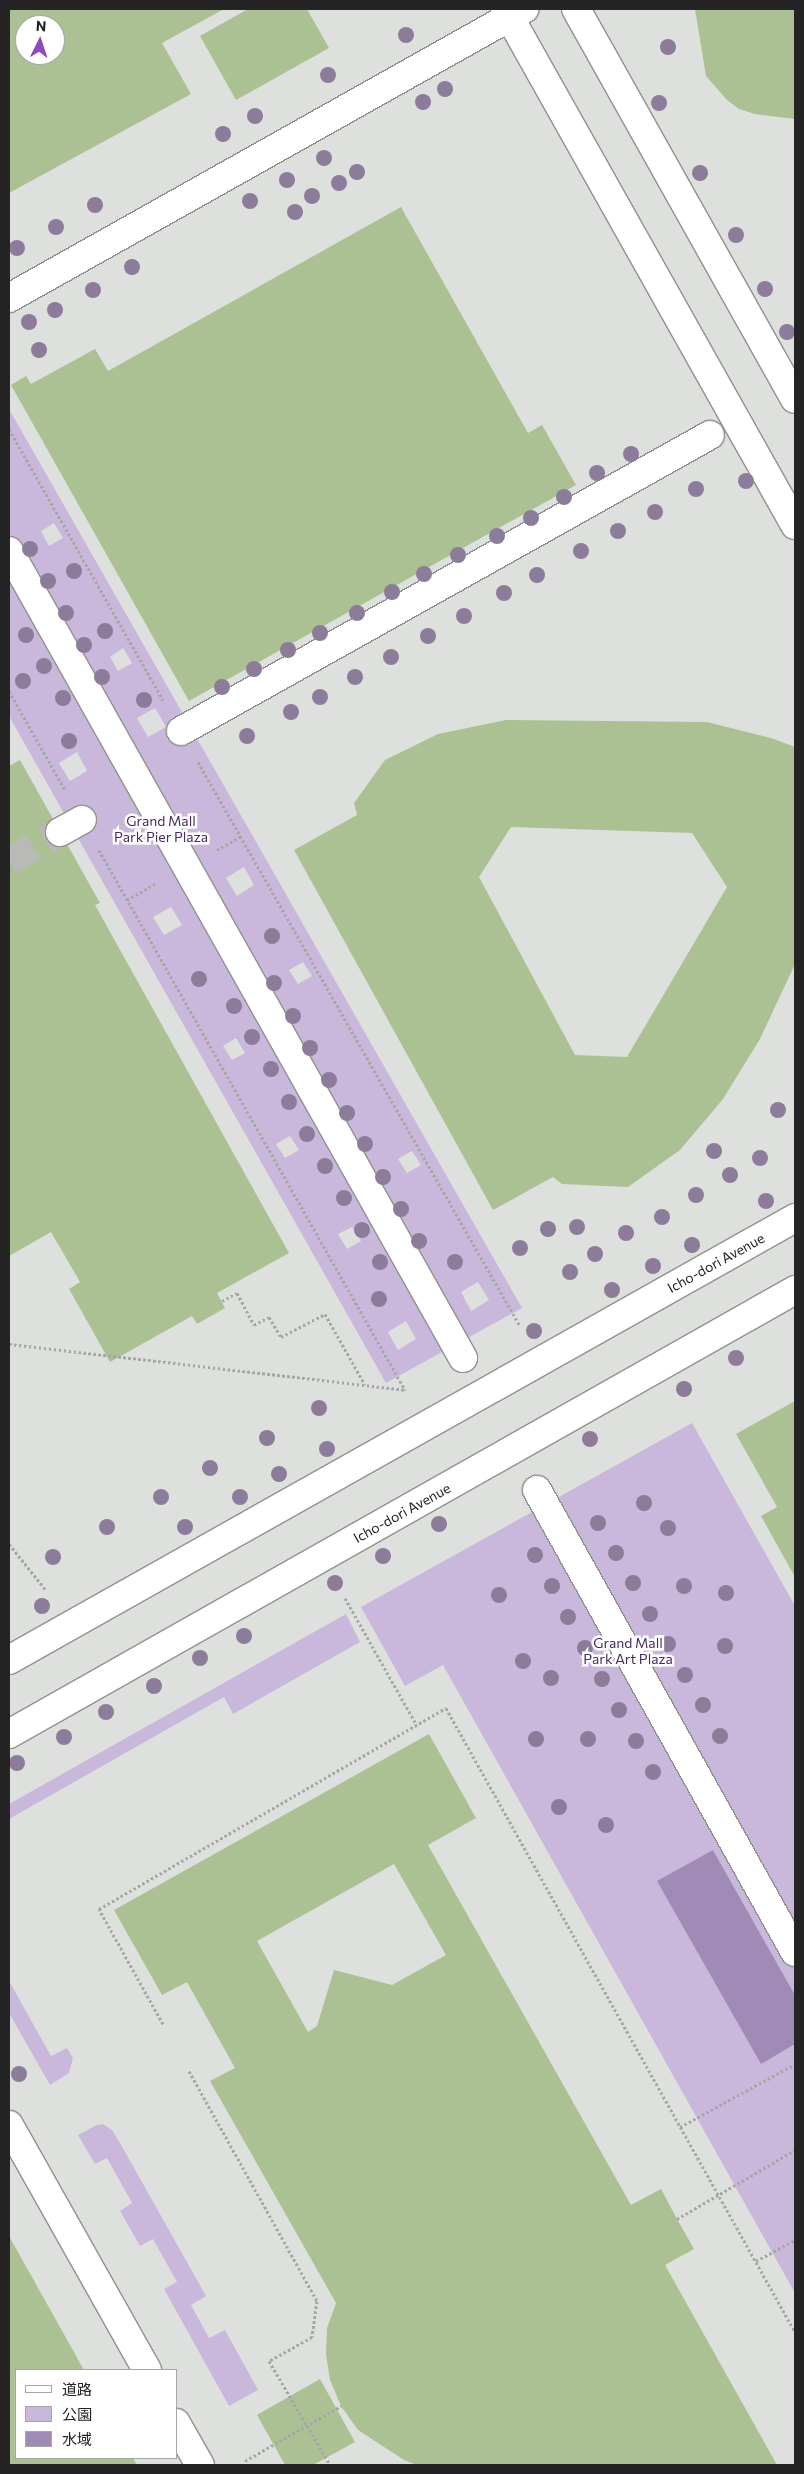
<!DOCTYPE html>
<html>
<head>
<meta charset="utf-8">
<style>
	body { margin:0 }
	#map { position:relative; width:804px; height:2474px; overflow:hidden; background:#dee0dd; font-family:Commissioner,"Noto Sans JP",sans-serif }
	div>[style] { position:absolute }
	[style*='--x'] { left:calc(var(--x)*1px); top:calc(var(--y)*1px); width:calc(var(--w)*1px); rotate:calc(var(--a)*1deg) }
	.green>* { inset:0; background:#c9b8dc }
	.water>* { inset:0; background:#a08bb6 }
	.building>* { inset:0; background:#abc193 }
	.street-tunnel>* { height:28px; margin-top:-14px; transform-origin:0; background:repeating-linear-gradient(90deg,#b9bab8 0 28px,transparent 0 42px) }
	.path>* { height:3px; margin-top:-1.5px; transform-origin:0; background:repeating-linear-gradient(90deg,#a5a7a5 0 2.5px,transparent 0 5px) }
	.roads { filter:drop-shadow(1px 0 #90918e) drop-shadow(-1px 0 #90918e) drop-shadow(0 1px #90918e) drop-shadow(0 -1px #90918e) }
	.street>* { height:28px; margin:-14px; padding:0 14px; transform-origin:14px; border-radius:14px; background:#fff }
	.secondary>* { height:28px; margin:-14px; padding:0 14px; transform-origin:14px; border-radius:14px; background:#fff }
	.trees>* { width:16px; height:16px; margin:-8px; border-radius:50%; background:#8c7c99 }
	span { translate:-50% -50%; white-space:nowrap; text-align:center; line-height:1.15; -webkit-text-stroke:5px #fff; paint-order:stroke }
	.park-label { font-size:14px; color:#482b62 }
	.street-label { font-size:14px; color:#232423 }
	.frame { position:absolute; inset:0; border:10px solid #232423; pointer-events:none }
	.legend { position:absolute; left:15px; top:2369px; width:162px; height:90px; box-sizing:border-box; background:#fff; border:1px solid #a7a7a7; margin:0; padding:6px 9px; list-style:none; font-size:15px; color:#232423 }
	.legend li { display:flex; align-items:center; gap:10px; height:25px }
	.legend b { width:25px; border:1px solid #a7a7a7 }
	.north { position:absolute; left:15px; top:15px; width:50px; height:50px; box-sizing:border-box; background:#fff; border:1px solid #a7a7a7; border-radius:50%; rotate:4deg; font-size:14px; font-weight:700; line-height:20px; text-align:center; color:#232423 }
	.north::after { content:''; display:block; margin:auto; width:18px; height:22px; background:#8a4ac0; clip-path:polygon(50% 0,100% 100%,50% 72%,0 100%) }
</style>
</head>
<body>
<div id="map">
	<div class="green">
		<div style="clip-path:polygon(evenodd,9px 409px,522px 1308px,386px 1383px,9px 716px,9px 409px,54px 523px,63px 538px,49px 546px,41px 531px,54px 523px,9px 409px,123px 648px,132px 663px,118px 671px,110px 657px,123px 648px,9px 409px,155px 708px,166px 727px,148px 737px,137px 718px,155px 708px,9px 409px,77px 752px,87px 771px,70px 781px,59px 763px,77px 752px,9px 409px,244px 867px,254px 885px,237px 896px,226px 878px,244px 867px,9px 409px,171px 907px,182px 925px,164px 935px,153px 917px,171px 907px,9px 409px,303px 962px,312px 976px,298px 984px,289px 970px,303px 962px,9px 409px,236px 1038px,245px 1053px,232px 1060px,223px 1046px,236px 1038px,9px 409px,290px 1136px,299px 1150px,285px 1158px,276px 1144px,290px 1136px,9px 409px,412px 1151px,421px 1165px,407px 1173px,398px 1159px,412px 1151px,9px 409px,352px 1227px,361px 1241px,347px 1249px,338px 1234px,352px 1227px,9px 409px,478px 1282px,489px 1300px,471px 1311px,461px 1292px,478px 1282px,9px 409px,406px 1321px,416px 1339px,398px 1350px,388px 1332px,406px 1321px)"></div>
		<div style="clip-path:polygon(692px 1423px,795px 1606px,795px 1995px,713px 1850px,761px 2063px,795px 2044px,795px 2293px,443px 1665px,405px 1686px,361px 1607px)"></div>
		<div style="clip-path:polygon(346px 1614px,360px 1642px,233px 1714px,224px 1697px,9px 1819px,9px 1804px)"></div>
		<div style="clip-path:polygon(9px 1981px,51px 2056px,67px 2048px,73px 2058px,69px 2073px,50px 2085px,9px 2013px)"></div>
		<div style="clip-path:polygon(103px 2124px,112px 2130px,120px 2143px,206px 2296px,191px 2305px,209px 2338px,225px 2330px,258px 2390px,229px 2406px,164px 2289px,177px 2282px,153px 2239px,140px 2246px,120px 2211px,132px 2203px,107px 2158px,95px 2164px,78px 2135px,97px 2125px)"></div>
	</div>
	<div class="water">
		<div style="clip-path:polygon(713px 1850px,795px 1995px,795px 2044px,761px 2064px,657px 1881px)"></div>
	</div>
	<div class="building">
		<div style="clip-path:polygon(evenodd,9px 9px,224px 9px,162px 43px,191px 94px,9px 193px,9px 9px,25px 25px,55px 25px,55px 55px,25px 55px,25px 25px)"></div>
		<div style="clip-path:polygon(248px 9px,307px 9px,329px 48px,236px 100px,200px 36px)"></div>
		<div style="clip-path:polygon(695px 9px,795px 9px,795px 119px,755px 114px,739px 109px,727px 100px,706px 76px)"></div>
		<div style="clip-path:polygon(401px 207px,528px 433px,542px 425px,576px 485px,189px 701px,11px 385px,26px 376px,31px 384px,95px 349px,108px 371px)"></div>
		<div style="clip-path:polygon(evenodd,506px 720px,707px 722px,771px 738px,795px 747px,795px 964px,760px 1039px,723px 1099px,680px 1150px,628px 1187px,562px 1184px,553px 1177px,493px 1210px,294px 850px,357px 815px,354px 803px,385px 760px,438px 734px,506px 720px,511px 827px,692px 833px,727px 887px,627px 1057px,575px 1055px,479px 877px,511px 827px)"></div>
		<div style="clip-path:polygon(20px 760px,100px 903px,95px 905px,289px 1253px,217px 1293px,225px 1308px,197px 1324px,192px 1316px,110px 1362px,69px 1289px,80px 1282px,51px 1232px,9px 1256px,9px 766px)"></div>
		<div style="clip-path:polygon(795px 1401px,795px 1577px,761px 1516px,777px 1507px,736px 1434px)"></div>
		<div style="clip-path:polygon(evenodd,429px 1734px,476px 1818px,428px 1845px,631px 2205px,661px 2189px,677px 2219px,694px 2249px,665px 2265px,777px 2465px,417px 2465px,404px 2460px,358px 2430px,341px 2406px,330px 2380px,326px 2354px,327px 2328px,336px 2303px,210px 2081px,235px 2068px,187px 1982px,162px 1995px,114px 1910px,429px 1734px,394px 1864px,446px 1955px,392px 1985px,334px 1970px,317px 2026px,308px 2032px,257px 1941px,394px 1864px)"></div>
		<div style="clip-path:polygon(9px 2236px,84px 2370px,16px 2370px,16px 2458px,133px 2458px,137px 2465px,9px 2465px)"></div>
		<div style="clip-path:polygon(320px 2379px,355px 2442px,313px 2465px,285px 2465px,257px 2415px)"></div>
	</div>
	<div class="street-tunnel">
		<div style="--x:9;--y:861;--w:59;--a:-29.6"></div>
	</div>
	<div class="path">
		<div style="--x:9;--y:429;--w:312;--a:60.4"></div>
		<div style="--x:9;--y:691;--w:114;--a:60.5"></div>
		<div style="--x:198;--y:762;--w:649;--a:60.28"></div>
		<div style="--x:99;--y:850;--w:621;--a:60.46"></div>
		<div style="--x:217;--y:850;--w:28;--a:-30"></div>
		<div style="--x:127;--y:900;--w:32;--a:-30"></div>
		<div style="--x:222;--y:1301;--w:17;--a:-28"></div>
		<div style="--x:237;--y:1293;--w:36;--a:62"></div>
		<div style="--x:254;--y:1325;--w:17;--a:-28"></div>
		<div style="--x:269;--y:1317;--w:23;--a:59"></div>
		<div style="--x:281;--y:1337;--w:50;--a:-27.6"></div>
		<div style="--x:325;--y:1314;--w:81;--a:60.6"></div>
		<div style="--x:9;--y:1344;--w:399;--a:6.6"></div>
		<div style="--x:9;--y:1544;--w:59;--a:51.2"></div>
		<div style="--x:345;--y:1598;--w:145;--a:60.6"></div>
		<div style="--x:163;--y:2024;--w:132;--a:-119.1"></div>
		<div style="--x:99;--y:1909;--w:401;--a:-30.1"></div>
		<div style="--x:446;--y:1708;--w:715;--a:60.78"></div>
		<div style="--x:189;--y:2071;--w:263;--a:60.9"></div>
		<div style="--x:317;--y:2301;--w:36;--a:98"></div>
		<div style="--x:312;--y:2337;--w:49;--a:150.8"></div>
		<div style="--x:269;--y:2361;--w:121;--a:59.6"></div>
		<div style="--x:680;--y:2127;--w:131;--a:-28.7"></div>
		<div style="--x:677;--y:2219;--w:137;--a:-30.3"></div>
		<div style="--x:756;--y:2261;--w:44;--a:-28.3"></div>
		<div style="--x:245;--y:2461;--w:111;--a:-29.8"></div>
	</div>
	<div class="roads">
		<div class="street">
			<div style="--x:9;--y:551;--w:926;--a:60.64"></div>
			<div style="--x:181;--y:731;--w:606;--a:-29.23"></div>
			<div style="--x:60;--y:832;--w:25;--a:-29"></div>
			<div style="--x:537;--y:1490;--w:529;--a:60.82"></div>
		</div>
		<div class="secondary">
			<div style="--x:505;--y:9;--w:592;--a:60.66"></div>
			<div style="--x:576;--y:9;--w:447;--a:60.7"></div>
			<div style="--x:9;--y:298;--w:591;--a:-29.3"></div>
			<div style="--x:9;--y:1660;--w:902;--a:-29.35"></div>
			<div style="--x:9;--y:1734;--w:903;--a:-29.46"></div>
			<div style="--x:9;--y:2125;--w:281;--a:60.6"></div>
			<div style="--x:176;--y:2423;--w:48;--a:60.3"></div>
		</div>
	</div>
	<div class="trees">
		<div style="left:406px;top:35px"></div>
		<div style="left:668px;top:47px"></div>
		<div style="left:328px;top:75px"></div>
		<div style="left:445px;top:89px"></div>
		<div style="left:423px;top:102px"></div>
		<div style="left:659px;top:103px"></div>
		<div style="left:255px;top:116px"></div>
		<div style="left:223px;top:134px"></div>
		<div style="left:324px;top:158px"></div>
		<div style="left:357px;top:172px"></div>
		<div style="left:700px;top:173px"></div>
		<div style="left:287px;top:180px"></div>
		<div style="left:339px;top:183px"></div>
		<div style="left:312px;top:196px"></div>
		<div style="left:250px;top:201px"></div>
		<div style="left:95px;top:205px"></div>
		<div style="left:295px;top:212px"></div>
		<div style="left:56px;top:227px"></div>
		<div style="left:736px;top:235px"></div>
		<div style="left:17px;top:248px"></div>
		<div style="left:132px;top:267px"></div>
		<div style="left:765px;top:289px"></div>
		<div style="left:93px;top:290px"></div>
		<div style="left:55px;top:310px"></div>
		<div style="left:29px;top:322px"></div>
		<div style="left:787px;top:332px"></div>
		<div style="left:39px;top:350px"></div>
		<div style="left:631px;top:454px"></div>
		<div style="left:597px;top:473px"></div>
		<div style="left:746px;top:481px"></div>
		<div style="left:696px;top:489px"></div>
		<div style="left:564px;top:497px"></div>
		<div style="left:655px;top:512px"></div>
		<div style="left:531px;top:518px"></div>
		<div style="left:618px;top:531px"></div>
		<div style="left:497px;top:536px"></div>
		<div style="left:30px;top:549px"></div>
		<div style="left:581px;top:551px"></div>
		<div style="left:458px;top:555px"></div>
		<div style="left:74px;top:571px"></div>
		<div style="left:424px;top:574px"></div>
		<div style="left:537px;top:575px"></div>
		<div style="left:48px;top:581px"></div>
		<div style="left:392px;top:592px"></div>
		<div style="left:504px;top:593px"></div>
		<div style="left:66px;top:613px"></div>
		<div style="left:357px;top:613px"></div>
		<div style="left:464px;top:616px"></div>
		<div style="left:105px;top:631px"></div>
		<div style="left:320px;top:633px"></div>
		<div style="left:26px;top:635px"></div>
		<div style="left:428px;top:636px"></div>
		<div style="left:84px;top:645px"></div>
		<div style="left:288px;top:650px"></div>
		<div style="left:391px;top:657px"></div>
		<div style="left:44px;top:666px"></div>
		<div style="left:254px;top:669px"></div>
		<div style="left:102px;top:677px"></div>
		<div style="left:355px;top:677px"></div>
		<div style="left:23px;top:681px"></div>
		<div style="left:222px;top:687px"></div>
		<div style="left:320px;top:697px"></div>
		<div style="left:63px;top:698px"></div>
		<div style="left:144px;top:700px"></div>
		<div style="left:291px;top:712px"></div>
		<div style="left:247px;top:736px"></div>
		<div style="left:69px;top:741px"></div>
		<div style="left:272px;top:936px"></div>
		<div style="left:199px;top:979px"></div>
		<div style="left:274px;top:983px"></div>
		<div style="left:234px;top:1006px"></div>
		<div style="left:293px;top:1016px"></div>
		<div style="left:252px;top:1037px"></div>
		<div style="left:310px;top:1048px"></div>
		<div style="left:271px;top:1069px"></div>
		<div style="left:329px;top:1080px"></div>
		<div style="left:289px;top:1102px"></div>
		<div style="left:778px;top:1110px"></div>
		<div style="left:347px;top:1113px"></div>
		<div style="left:307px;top:1134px"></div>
		<div style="left:365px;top:1144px"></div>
		<div style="left:714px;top:1151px"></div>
		<div style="left:760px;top:1158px"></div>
		<div style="left:325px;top:1166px"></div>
		<div style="left:730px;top:1175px"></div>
		<div style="left:383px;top:1177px"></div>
		<div style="left:696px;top:1195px"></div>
		<div style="left:344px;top:1198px"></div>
		<div style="left:766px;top:1201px"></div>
		<div style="left:401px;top:1209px"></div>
		<div style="left:662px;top:1217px"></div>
		<div style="left:577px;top:1227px"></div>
		<div style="left:548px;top:1229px"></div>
		<div style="left:362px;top:1230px"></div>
		<div style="left:626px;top:1233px"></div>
		<div style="left:419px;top:1241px"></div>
		<div style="left:692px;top:1245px"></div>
		<div style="left:520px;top:1248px"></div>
		<div style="left:595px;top:1254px"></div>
		<div style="left:380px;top:1262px"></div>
		<div style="left:455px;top:1262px"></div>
		<div style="left:653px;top:1266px"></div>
		<div style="left:570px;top:1272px"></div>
		<div style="left:612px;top:1290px"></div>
		<div style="left:379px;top:1299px"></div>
		<div style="left:534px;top:1331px"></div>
		<div style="left:736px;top:1358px"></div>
		<div style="left:684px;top:1389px"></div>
		<div style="left:319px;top:1408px"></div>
		<div style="left:267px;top:1438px"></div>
		<div style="left:590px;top:1439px"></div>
		<div style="left:327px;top:1449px"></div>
		<div style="left:210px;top:1468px"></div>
		<div style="left:279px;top:1474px"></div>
		<div style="left:161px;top:1497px"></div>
		<div style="left:240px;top:1497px"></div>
		<div style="left:644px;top:1503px"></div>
		<div style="left:598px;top:1523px"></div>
		<div style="left:439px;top:1524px"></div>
		<div style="left:107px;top:1527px"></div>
		<div style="left:185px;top:1527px"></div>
		<div style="left:668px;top:1528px"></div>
		<div style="left:616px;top:1553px"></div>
		<div style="left:535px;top:1555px"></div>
		<div style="left:383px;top:1556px"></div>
		<div style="left:53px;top:1557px"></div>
		<div style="left:335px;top:1583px"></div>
		<div style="left:633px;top:1583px"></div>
		<div style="left:552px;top:1586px"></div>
		<div style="left:684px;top:1586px"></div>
		<div style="left:726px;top:1593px"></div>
		<div style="left:499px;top:1595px"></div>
		<div style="left:42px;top:1606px"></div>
		<div style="left:650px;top:1614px"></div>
		<div style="left:568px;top:1617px"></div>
		<div style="left:244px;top:1636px"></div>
		<div style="left:668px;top:1644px"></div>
		<div style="left:725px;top:1646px"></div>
		<div style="left:585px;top:1648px"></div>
		<div style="left:200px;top:1658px"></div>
		<div style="left:523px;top:1661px"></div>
		<div style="left:685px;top:1675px"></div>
		<div style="left:551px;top:1678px"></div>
		<div style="left:602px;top:1679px"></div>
		<div style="left:154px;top:1686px"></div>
		<div style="left:703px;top:1705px"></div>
		<div style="left:619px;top:1710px"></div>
		<div style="left:106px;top:1712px"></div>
		<div style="left:720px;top:1736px"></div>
		<div style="left:64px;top:1737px"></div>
		<div style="left:536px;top:1739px"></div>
		<div style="left:588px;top:1739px"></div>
		<div style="left:636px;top:1741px"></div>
		<div style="left:17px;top:1763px"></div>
		<div style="left:653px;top:1772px"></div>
		<div style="left:559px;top:1807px"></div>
		<div style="left:606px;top:1825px"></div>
		<div style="left:19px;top:2074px"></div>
	</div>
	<div class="park-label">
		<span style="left:161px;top:829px">Grand Mall<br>Park Pier Plaza</span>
		<span style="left:628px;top:1651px">Grand Mall<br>Park Art Plaza</span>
	</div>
	<div class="street-label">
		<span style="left:716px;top:1263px;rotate:-29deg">Icho-dori Avenue</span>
		<span style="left:402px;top:1513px;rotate:-29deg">Icho-dori Avenue</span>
	</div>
	<div class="frame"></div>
	<ul class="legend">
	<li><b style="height:6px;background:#fff"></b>道路</li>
	<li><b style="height:14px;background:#c9b8dc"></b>公園</li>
	<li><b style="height:14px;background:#a08bb6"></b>水域</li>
	</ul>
	<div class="north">N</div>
</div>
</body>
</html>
